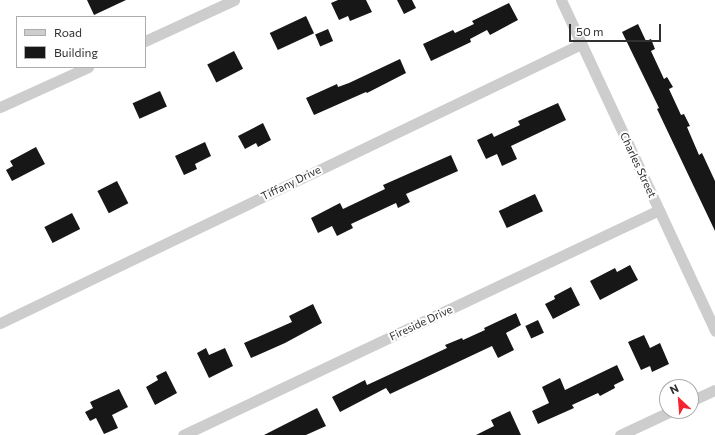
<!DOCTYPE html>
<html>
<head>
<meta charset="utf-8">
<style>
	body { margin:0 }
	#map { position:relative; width:715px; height:435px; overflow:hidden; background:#fff; font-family:Commissioner,sans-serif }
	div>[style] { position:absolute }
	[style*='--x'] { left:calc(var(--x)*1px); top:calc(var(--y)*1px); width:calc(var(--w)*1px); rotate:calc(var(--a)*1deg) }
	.building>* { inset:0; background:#171717; transform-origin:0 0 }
	.minor>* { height:11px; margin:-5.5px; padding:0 5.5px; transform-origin:5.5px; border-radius:5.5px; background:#cdcdcd }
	span { translate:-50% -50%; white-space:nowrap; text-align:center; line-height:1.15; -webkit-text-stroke:4px #fff; paint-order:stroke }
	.street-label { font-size:11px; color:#303030 }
	.legend { position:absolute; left:16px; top:16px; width:130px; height:52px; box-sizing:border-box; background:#fff; border:1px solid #acacac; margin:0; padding:5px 7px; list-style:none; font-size:12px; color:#303030 }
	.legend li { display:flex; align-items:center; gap:8px; height:20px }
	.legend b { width:20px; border:1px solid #acacac }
	.north { position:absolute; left:659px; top:379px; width:40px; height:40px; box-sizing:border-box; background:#fff; border:1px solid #acacac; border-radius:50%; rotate:334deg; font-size:11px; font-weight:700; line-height:16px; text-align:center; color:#303030 }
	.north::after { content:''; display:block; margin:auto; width:14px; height:18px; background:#f62430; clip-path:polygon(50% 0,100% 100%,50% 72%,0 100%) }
	.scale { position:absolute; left:569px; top:24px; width:92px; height:18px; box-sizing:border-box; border:2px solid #303030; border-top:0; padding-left:5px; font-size:12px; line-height:14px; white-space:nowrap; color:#303030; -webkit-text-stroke:3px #fff; paint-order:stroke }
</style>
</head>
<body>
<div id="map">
	<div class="building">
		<div style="clip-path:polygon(87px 0,126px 0,94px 15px)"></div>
		<div style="clip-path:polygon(338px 0,366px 0,372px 12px,350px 21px,348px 16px,339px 20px,331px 3px)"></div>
		<div style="clip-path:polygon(397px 0,412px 0,416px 8px,404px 14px)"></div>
		<div style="clip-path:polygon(509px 3px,518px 20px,490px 35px,487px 30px,470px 39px,471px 42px,431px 61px,423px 44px,453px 30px,455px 33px,474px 24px,472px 21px)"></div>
		<div style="left:306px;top:16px;width:19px;height:40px;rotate:65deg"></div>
		<div style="clip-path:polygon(638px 24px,646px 41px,651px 39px,655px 49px,651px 51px,664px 79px,667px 77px,673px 87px,669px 89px,681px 115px,684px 114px,690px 126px,687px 127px,699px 155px,702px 153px,715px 181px,715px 231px,657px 109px,659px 108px,622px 32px)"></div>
		<div style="left:328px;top:29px;width:13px;height:14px;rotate:67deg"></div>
		<div style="left:234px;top:51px;width:20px;height:30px;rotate:63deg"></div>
		<div style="clip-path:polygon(400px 59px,406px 73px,367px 93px,366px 92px,314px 115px,306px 98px,337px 84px,338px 87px,349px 83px)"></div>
		<div style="left:160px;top:91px;width:17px;height:30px;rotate:66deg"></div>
		<div style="clip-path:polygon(558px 103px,566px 120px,511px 146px,517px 159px,502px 166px,497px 154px,486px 159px,477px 140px,492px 133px,494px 137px,520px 125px,518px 121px)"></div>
		<div style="clip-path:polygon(263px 123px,271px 140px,258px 147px,256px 143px,245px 149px,238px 136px)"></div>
		<div style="clip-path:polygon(205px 142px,211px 156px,195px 164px,197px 169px,184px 175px,175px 156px)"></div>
		<div style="clip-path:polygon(36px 147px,45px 164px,12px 181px,6px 170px,13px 166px,10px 161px)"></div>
		<div style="clip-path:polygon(451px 155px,458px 171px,406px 194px,410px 202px,398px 208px,396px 203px,351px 224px,353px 228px,337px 236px,332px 226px,318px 233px,311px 218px,340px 203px,343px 209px,385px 189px,383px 185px)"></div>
		<div style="left:117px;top:181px;width:25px;height:22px;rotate:63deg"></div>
		<div style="left:535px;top:194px;width:19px;height:40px;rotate:65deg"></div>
		<div style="left:72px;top:213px;width:18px;height:31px;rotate:63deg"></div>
		<div style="clip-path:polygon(630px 265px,638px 280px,600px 300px,590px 281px,615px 268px,617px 272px)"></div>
		<div style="clip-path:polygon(571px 287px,580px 305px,553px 319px,545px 304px,555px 299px,554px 296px)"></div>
		<div style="clip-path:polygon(313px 304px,322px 323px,285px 343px,251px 358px,244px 343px,292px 322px,289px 316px)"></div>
		<div style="clip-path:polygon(516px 313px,521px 325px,506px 333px,514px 350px,498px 358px,492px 346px,390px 394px,386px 388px,340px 412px,332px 397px,365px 380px,367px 385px,447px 348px,445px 345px,462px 338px,463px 340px,485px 330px,484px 328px)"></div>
		<div style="left:538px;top:320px;width:14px;height:14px;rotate:65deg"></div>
		<div style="clip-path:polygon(644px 335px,650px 348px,660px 343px,669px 364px,652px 372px,650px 366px,641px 370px,628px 342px)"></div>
		<div style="clip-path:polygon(206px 348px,209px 355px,225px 348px,233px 366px,209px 378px,197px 353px)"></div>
		<div style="clip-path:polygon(617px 365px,624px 380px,614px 385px,615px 388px,600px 396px,598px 393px,572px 405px,574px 408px,538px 424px,532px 411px,549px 403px,542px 387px,560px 378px,565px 390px)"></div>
		<div style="clip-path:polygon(166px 371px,177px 393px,155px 405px,146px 387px,158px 380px,156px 376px)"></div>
		<div style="clip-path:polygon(119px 389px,128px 407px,112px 415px,118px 428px,104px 434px,96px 418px,90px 421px,85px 412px,93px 408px,90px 402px)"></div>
		<div style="clip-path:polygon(317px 408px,326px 426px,306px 435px,264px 435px)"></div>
		<div style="clip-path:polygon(510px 411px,521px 435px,476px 435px,494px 426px,491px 420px)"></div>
	</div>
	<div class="minor">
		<div style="--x:561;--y:0;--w:365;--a:65"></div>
		<div style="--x:145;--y:41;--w:98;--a:-24.7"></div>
		<div style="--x:0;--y:107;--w:97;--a:-24.4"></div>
		<div style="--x:0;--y:323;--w:645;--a:-25.65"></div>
		<div style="--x:691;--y:401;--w:26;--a:-25"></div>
		<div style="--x:183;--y:435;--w:526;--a:-25.3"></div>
		<div style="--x:620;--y:435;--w:56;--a:-25.2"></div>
	</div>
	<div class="street-label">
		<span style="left:638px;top:165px;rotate:65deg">Charles Street</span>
		<span style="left:291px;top:183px;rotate:-26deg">Tiffany Drive</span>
		<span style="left:421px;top:323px;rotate:-25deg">Fireside Drive</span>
	</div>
	<ul class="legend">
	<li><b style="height:5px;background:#cdcdcd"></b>Road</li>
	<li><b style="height:11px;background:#171717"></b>Building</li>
	</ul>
	<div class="north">N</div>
	<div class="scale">50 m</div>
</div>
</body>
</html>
